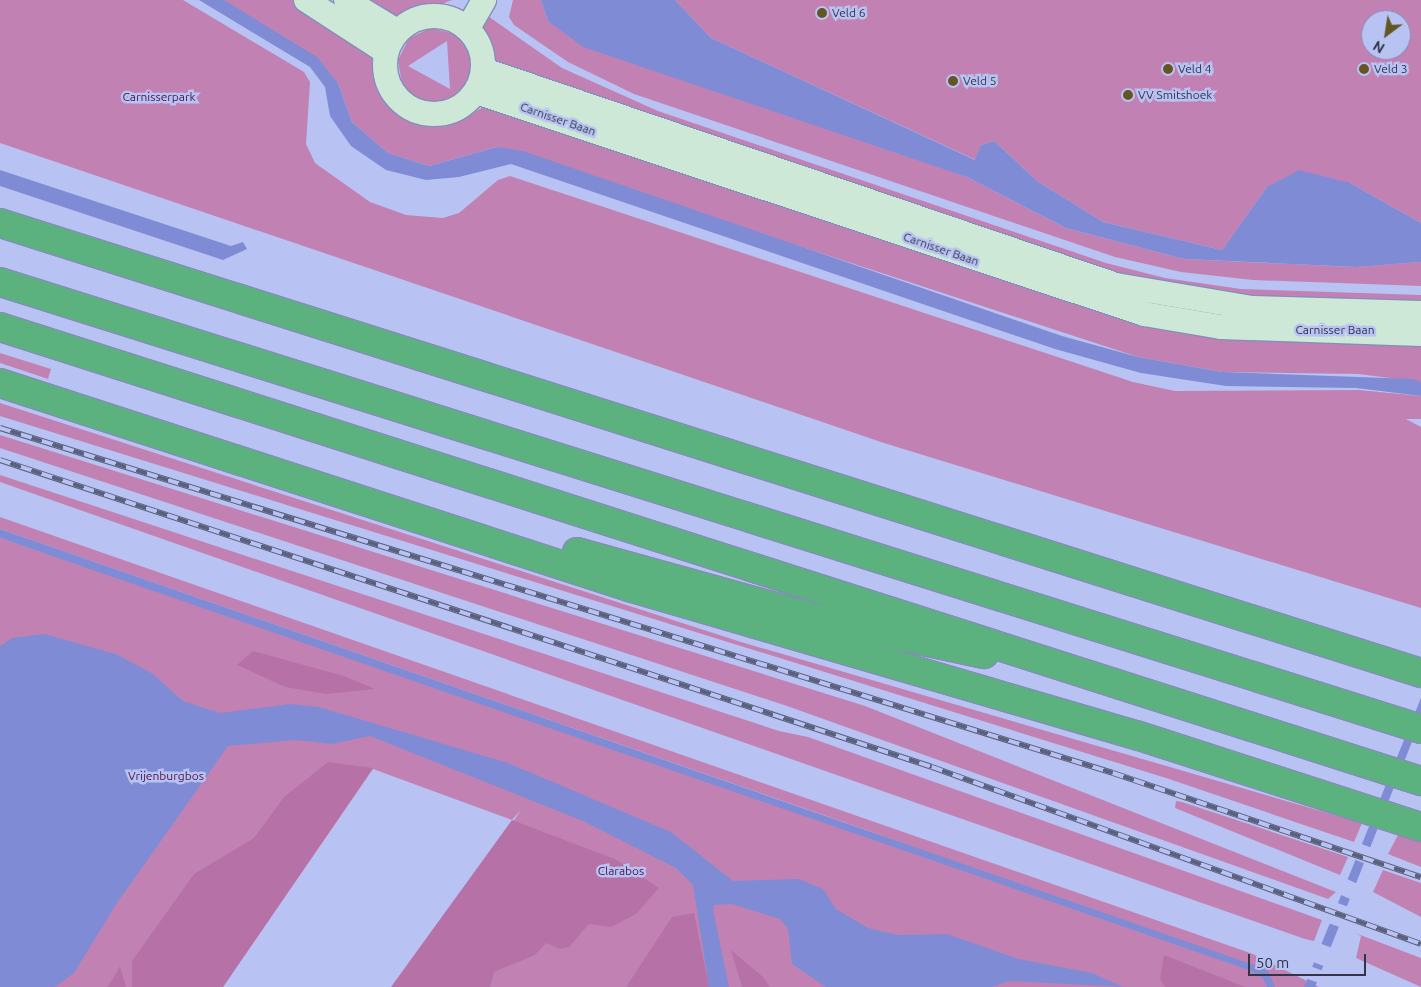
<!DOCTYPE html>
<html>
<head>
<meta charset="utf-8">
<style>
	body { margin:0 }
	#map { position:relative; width:1421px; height:987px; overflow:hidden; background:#b8c3f3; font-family:Ubuntu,sans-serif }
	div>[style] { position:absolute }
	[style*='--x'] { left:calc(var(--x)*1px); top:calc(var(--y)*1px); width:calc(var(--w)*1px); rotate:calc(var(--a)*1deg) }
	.green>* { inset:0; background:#c182b3 }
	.forest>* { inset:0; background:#b672a7 }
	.water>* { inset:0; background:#7f8cd5 }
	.pier>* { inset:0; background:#b8c3f3; transform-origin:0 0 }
	.roads { filter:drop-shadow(1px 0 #848dbb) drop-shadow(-1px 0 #848dbb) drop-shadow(0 1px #848dbb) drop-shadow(0 -1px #848dbb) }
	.secondary>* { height:24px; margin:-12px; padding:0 12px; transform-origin:12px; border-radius:12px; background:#cee8d8 }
	.secondary>.ring { margin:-12px; padding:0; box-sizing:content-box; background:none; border:24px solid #cee8d8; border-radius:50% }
	.highway>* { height:28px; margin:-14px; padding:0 14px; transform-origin:14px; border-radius:14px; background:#5cb27e }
	.rail>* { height:5.5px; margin-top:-2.75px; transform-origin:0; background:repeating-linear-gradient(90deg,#b8c3f3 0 11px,#5b617d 0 22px); box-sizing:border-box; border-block:1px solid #5b617d }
	.dots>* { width:14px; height:14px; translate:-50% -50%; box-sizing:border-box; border:2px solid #b8c3f3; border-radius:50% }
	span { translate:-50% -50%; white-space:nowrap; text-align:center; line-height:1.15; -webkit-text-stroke:5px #b8c3f3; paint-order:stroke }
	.poi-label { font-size:12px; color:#313548 }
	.left { translate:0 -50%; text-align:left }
	.park-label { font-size:12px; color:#4f1145 }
	.street-label { font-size:12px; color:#313548 }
	.north { position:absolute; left:1361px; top:10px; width:50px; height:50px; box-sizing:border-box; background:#b8c3f3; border:1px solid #828aaf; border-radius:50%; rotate:211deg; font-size:14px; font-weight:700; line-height:20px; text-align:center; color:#313548 }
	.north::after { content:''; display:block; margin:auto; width:18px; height:22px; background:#635623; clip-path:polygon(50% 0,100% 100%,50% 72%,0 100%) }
	.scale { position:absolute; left:1248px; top:954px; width:118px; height:22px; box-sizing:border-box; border:2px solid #313548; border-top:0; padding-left:6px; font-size:15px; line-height:18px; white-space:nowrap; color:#313548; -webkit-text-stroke:4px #b8c3f3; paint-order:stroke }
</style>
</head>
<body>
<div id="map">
	<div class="green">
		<div style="clip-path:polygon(0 0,183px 0,304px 72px,310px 82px,306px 144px,315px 163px,370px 202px,406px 215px,443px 218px,459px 213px,498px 180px,510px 176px,1133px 382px,1175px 391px,1359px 390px,1421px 396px,1421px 419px,1406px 419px,1421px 427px,1421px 608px,884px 443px,0 143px)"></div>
		<div style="clip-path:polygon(224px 0,295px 0,372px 53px,382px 96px,400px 117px,419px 124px,444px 127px,484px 107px,1108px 312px,1421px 342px,1421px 382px,1358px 374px,1222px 372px,1138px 357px,497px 147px,429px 166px,388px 153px,352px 122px,338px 83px)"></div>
		<div style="clip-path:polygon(357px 0,452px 0,406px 17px,386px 15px)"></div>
		<div style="clip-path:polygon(513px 0,541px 0,548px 21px,967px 177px,1066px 228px,1184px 259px,1354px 267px,1421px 262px,1421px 286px,1253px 280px,1181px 272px,1115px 257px,634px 94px,568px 62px,514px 25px,509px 17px)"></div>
		<div style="clip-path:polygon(evenodd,675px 0,1421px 0,1421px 223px,1350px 183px,1267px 187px,1222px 250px,1103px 222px,1037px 181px,994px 141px,981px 145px,976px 160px,711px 38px,675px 0,1371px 20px,1401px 20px,1401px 50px,1371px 50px,1371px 20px)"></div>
		<div style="clip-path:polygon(485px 14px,562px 68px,658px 111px,1106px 263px,1165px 278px,1241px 289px,1421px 295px,1421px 308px,1168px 292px,495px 62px,483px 30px)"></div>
		<div style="clip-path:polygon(evenodd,431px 28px,455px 34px,470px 53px,472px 65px,465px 89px,456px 97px,432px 103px,409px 94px,402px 84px,398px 60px,409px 38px,431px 28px,447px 41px,450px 89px,408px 66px,447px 41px)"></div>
		<div style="clip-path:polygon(0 353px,51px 369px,48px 379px,0 363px)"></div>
		<div style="clip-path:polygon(0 403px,741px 642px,1362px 823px,1354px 842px,1166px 778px,0 416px)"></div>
		<div style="clip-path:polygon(0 435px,865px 706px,1336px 892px,1328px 899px,787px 706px,0 448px)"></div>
		<div style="clip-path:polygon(0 475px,779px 731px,808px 737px,1322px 920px,1314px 941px,1305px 939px,0 482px)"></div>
		<div style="clip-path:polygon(0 517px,1253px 954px,1319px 987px,403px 987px,521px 810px,512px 820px,373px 769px,223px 987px,0 987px,0 538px,904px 843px,0 529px)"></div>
		<div style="clip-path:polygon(1176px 801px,1182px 802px,1348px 857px,1340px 875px,1175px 808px)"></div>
		<div style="clip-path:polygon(1399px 833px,1421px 842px,1421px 867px,1388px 854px)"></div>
		<div style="clip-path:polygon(1383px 870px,1421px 883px,1421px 917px,1373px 892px)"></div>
		<div style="clip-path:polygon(1355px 933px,1421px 958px,1421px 987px,1356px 958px,1361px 936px)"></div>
	</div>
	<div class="forest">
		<div style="clip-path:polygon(253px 651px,344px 676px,375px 689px,326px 694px,285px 687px,237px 665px)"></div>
		<div style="clip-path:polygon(328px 762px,373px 768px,223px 987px,132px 987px,132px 961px,194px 874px,254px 838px,284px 797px)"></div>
		<div style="clip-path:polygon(512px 820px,615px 859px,659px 888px,636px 914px,611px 927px,589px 924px,569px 947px,560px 949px,546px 943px,535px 955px,494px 972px,490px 987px,391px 987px)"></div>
		<div style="clip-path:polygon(694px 913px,709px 987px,626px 987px,672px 917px)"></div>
		<div style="clip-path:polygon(731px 950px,763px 977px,770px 987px,742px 987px)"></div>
		<div style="clip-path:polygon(1164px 955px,1245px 987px,1165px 987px,1160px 979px)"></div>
		<div style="clip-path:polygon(120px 966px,126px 987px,107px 987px,114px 977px)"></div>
	</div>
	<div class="water">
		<div style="clip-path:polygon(199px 0,224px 0,317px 57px,338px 83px,352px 122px,388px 153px,429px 166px,497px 147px,523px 151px,1062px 336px,1138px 357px,1222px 372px,1413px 379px,1421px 382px,1421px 396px,1356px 388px,1226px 386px,1141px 373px,1055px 349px,511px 164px,459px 177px,426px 180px,386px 170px,351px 146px,330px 116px,325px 87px,310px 67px)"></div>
		<div style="clip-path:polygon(541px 0,675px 0,711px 38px,975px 160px,981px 145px,994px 141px,1037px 181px,1103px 222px,1222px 250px,1267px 187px,1299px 170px,1350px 183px,1421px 223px,1421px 262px,1356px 267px,1184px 259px,1066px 228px,967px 177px,583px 47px,548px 21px)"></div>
		<div style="clip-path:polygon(0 170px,231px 246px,243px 242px,247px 249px,223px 260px,0 186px)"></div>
		<div style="clip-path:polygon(0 529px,1257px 966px,1268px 971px,1275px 987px,1267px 987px,1262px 977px,1249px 970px,0 538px)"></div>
		<div style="clip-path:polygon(44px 634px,116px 654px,153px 674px,183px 701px,220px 713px,290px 704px,319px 707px,508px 763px,671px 832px,733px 881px,799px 879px,823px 889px,836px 909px,868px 928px,898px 935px,947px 934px,1019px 959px,1092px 973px,1123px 987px,1009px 981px,992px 987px,826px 987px,792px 964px,788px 929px,780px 919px,732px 904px,714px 905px,713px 909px,729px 987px,709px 987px,693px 885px,676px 868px,583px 821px,370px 736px,332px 744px,296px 740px,228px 746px,117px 903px,74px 973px,55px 987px,0 987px,0 646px,12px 638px)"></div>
		<div style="clip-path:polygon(1421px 698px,1421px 719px,1315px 987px,1304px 987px)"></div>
	</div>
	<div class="pier">
		<div style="left:1359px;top:843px;width:14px;height:17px;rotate:21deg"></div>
		<div style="left:1345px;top:878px;width:14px;height:17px;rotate:25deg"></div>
		<div style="left:1335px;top:902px;width:15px;height:22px;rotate:20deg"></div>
		<div style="left:1319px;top:943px;width:15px;height:20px;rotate:20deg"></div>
		<div style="left:1310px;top:966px;width:15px;height:13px;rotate:20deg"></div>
	</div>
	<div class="roads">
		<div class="secondary">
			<div style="--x:306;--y:0;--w:95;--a:33"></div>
			<div style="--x:346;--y:0;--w:60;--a:31.3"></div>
			<div class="ring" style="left:385px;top:16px;width:74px;height:74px"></div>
			<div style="--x:468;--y:28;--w:32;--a:-60"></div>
			<div style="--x:484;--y:70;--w:668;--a:18.79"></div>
			<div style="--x:1116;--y:285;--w:138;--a:9.6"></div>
			<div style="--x:1252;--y:308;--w:169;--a:1.7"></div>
			<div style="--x:476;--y:92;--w:704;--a:18.38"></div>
			<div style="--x:1144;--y:314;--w:78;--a:9.6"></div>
			<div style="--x:1221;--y:327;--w:200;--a:2"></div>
		</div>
		<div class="highway">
			<div style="--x:0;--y:223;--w:1491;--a:17.57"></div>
			<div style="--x:0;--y:282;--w:1490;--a:17.46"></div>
			<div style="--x:0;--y:327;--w:1492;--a:17.72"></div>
			<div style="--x:0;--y:383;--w:661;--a:17.97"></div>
			<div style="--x:629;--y:587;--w:531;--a:16.29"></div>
			<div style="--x:1139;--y:736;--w:296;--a:17.9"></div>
			<div style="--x:577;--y:552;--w:243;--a:15.5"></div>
			<div style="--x:811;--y:617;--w:177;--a:12.1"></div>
		</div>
	</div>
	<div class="rail">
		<div style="--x:0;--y:428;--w:1165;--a:17.22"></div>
		<div style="--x:1113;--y:773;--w:325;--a:18.7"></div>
		<div style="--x:0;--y:460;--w:981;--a:18.23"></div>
		<div style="--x:932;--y:767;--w:520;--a:19.9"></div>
	</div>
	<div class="dots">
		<div style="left:822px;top:13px;background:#635623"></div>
		<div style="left:1168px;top:69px;background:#635623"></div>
		<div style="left:1364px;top:69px;background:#635623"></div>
		<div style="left:953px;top:81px;background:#635623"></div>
		<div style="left:1128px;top:95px;background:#635623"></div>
	</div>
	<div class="poi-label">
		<span class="left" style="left:832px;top:13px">Veld 6</span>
		<span class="left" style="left:1178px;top:69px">Veld 4</span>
		<span class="left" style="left:1374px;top:69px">Veld 3</span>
		<span class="left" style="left:963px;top:81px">Veld 5</span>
		<span class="left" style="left:1138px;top:95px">VV Smitshoek</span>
	</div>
	<div class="park-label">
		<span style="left:159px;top:97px">Carnisserpark</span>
		<span style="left:166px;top:776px">Vrijenburgbos</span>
		<span style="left:621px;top:871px">Clarabos</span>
	</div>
	<div class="street-label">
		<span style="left:558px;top:119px;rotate:19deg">Carnisser Baan</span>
		<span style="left:941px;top:249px;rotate:19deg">Carnisser Baan</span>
		<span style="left:1335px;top:330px">Carnisser Baan</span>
	</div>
	<div class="north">N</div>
	<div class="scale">50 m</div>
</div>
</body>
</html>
